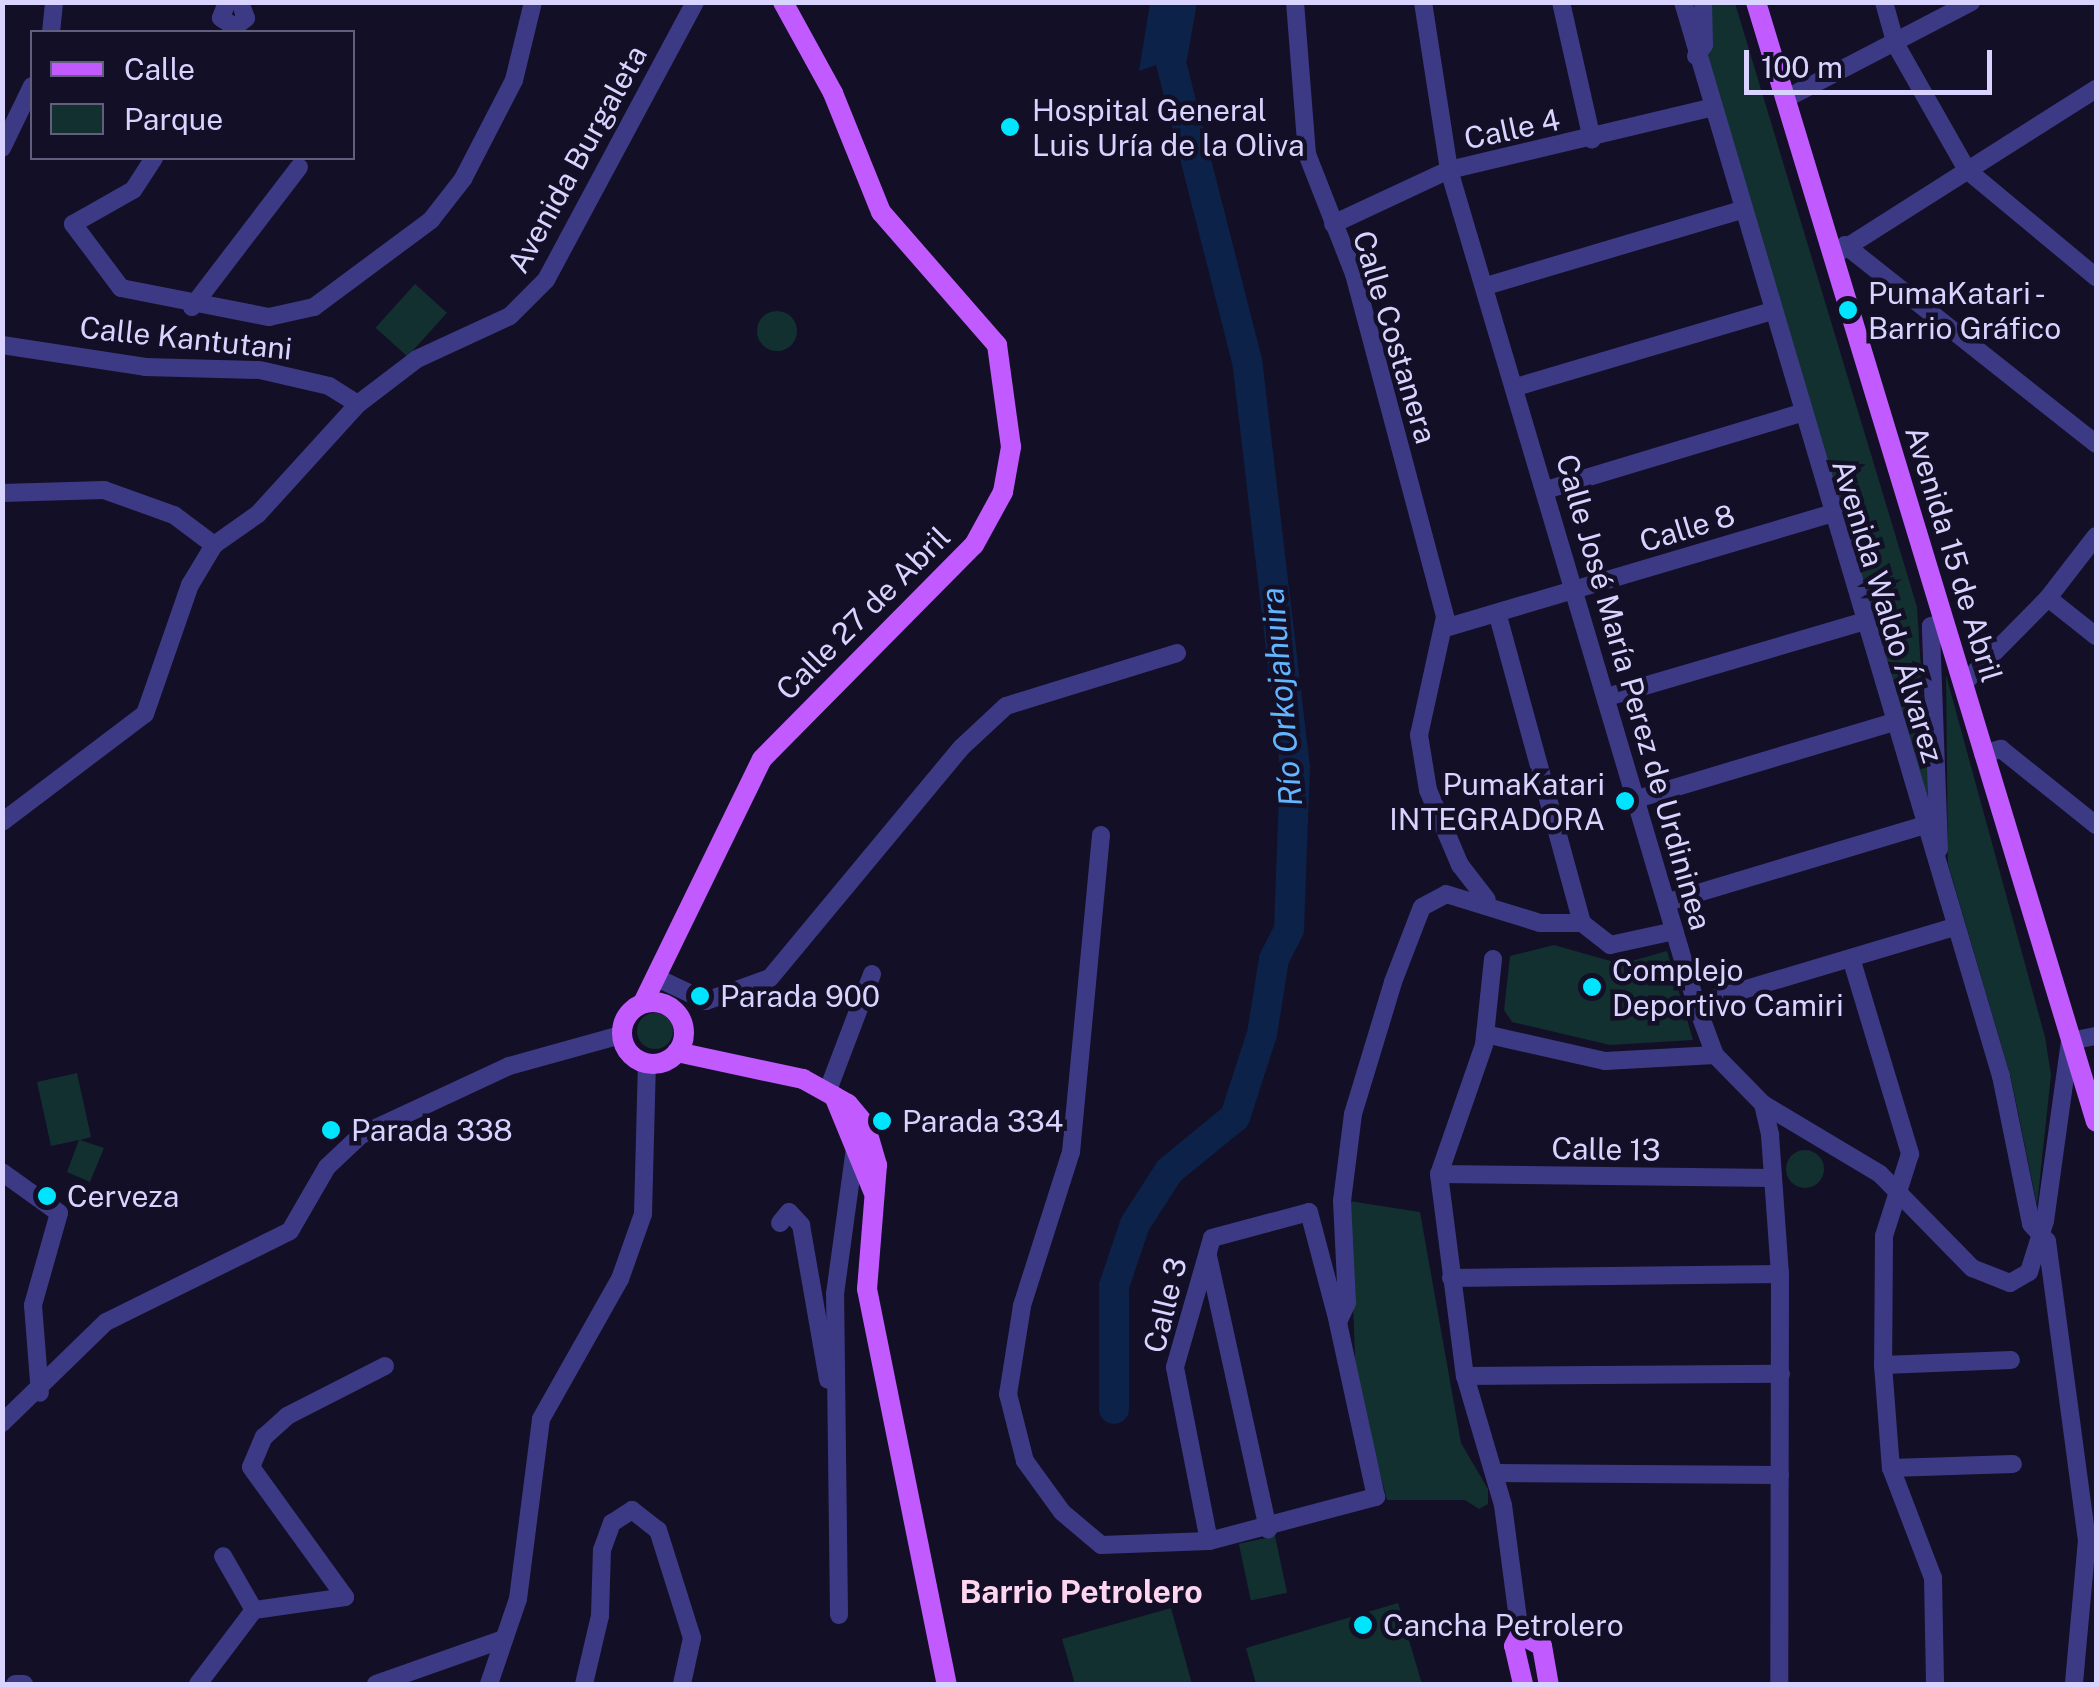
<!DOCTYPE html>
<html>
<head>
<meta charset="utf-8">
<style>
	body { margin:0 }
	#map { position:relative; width:2099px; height:1687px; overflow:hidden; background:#130f26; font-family:"Public Sans",sans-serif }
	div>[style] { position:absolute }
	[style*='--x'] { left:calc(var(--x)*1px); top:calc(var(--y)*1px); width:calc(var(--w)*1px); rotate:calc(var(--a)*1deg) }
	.green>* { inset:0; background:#12302f; transform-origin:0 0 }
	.round { border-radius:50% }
	.water>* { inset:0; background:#0c2248 }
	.river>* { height:30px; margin:-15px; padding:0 15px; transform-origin:15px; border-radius:15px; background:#0c2248 }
	.minor>* { height:18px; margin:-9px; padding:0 9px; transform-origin:9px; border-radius:9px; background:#3d3a85 }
	.major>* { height:20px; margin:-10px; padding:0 10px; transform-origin:10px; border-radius:10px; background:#c25bff }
	.major>.ring { margin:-10px; padding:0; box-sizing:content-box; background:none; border:20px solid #c25bff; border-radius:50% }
	.dots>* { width:28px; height:28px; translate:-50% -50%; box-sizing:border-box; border:5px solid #130f26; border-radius:50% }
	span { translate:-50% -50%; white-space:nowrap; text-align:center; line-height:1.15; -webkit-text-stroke:9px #130f26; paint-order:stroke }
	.poi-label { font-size:30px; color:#d9d4ff }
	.left { translate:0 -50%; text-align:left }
	.right { translate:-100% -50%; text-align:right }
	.street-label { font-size:30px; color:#d9d4ff }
	.water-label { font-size:32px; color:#62b6ff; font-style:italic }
	.neighbourhood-label { font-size:32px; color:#ffd6f0; font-weight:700 }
	.frame { position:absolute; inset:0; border:5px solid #d9d4ff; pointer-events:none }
	.legend { position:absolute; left:30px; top:30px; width:325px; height:130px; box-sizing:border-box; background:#130f26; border:2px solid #625e7d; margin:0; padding:12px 18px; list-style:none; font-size:30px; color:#d9d4ff }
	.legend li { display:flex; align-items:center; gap:20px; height:50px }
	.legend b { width:50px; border:2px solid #625e7d }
	.scale { position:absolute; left:1744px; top:50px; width:248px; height:45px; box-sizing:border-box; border:5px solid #d9d4ff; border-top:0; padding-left:12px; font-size:30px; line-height:35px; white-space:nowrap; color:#d9d4ff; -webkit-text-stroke:8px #130f26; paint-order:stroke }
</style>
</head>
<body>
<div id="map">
	<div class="green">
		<div style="clip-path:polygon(1710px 3px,1735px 3px,1917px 607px,1930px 809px,1708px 64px)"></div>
		<div style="left:415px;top:284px;width:43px;height:59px;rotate:42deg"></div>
		<div class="round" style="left:757px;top:311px;width:40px;height:40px"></div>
		<div style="clip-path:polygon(1946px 675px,2045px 1037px,2051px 1075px,2037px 1205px,2011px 1078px,1948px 864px)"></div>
		<div style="clip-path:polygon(1554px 945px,1621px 964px,1667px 951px,1693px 1040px,1610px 1045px,1512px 1022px,1504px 1010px,1510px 956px)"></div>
		<div class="round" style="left:637px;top:1013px;width:36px;height:36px"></div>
		<div style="clip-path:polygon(77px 1073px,91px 1137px,80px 1140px,104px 1148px,90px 1182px,67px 1172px,79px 1140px,51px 1146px,37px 1082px)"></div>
		<div class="round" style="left:1786px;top:1150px;width:38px;height:38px"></div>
		<div style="clip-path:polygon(1349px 1201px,1420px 1212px,1461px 1443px,1488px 1489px,1488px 1504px,1479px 1509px,1465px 1500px,1387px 1500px,1356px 1382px)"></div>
		<div style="left:1275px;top:1536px;width:58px;height:37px;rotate:78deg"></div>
		<div style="clip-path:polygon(1398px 1603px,1422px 1684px,1256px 1684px,1246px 1648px)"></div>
		<div style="clip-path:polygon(1171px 1608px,1192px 1684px,1075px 1684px,1062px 1639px)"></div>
	</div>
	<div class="water">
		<div style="clip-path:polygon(1150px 3px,1188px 3px,1179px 57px,1139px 71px)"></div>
	</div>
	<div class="river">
		<div style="--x:1114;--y:1409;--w:123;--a:-90"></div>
		<div style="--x:1114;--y:1286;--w:65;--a:-71.3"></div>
		<div style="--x:1135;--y:1224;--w:63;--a:-57.3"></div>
		<div style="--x:1169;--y:1171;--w:85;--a:-39.3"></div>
		<div style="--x:1235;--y:1117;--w:87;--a:-72"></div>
		<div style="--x:1262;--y:1034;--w:76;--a:-80.9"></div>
		<div style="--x:1274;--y:959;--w:34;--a:-63"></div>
		<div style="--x:1289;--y:929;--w:161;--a:-87.9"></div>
		<div style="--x:1295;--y:768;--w:410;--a:-96.7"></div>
		<div style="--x:1247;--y:361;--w:308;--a:-104.3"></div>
		<div style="--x:1171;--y:63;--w:62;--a:-79.8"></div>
	</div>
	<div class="minor">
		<div style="--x:227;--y:2;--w:17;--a:111"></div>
		<div style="--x:221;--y:18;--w:17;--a:33"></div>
		<div style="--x:235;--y:27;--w:14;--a:-39"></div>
		<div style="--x:246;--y:18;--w:17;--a:-111"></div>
		<div style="--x:1295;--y:2;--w:152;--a:85.5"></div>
		<div style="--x:1307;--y:154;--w:129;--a:68.6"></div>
		<div style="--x:1354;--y:274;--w:355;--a:75.1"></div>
		<div style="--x:1445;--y:617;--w:121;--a:102.4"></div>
		<div style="--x:1419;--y:735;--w:56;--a:80.7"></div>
		<div style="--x:1428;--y:790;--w:82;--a:66.9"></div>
		<div style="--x:1460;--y:865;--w:44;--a:52.4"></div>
		<div style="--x:1423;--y:2;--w:170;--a:81.2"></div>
		<div style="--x:1449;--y:170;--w:870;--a:73.5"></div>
		<div style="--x:1696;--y:1004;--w:54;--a:69.6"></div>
		<div style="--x:1715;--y:1055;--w:69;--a:45.6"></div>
		<div style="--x:1763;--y:1104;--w:32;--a:77"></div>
		<div style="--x:1770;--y:1135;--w:139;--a:85.9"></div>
		<div style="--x:1780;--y:1274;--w:410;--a:90.1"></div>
		<div style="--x:1561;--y:2;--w:141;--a:77.3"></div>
		<div style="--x:1683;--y:2;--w:1120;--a:73.51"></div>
		<div style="--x:2001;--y:1076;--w:151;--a:78.5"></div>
		<div style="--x:2031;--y:1224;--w:23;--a:47"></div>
		<div style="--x:2047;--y:1241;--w:302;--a:82.4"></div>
		<div style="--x:2087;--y:1540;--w:145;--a:95.2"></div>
		<div style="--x:1884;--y:2;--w:45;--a:74.4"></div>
		<div style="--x:1896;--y:45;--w:144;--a:60.4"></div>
		<div style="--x:1967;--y:170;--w:168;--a:39.7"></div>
		<div style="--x:51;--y:32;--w:30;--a:-84"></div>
		<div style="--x:1696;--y:56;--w:14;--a:-54"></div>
		<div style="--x:1704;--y:45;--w:43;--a:-91.3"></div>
		<div style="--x:1785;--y:99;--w:210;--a:-27.5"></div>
		<div style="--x:2;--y:148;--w:69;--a:-64.2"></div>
		<div style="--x:154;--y:158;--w:38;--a:123"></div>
		<div style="--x:133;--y:190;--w:69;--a:150.5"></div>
		<div style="--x:73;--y:224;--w:80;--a:53.1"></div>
		<div style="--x:121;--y:288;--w:151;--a:11.1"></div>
		<div style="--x:269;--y:317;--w:46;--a:-12.5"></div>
		<div style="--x:314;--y:307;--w:146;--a:-36.6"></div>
		<div style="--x:431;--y:220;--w:52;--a:-52"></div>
		<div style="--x:463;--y:179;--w:111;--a:-62.7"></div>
		<div style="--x:514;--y:80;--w:80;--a:-76.3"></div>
		<div style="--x:1333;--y:224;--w:128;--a:-25"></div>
		<div style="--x:1449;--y:170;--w:268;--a:-13.4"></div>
		<div style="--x:1845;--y:245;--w:320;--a:38.4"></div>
		<div style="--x:1839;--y:252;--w:304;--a:-32.4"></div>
		<div style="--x:1486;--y:286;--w:266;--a:-16.6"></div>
		<div style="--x:192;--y:307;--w:176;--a:-52.6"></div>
		<div style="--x:2;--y:345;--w:145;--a:8.7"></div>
		<div style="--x:145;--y:367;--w:115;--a:1.5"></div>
		<div style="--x:260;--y:370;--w:71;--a:13.1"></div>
		<div style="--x:329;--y:386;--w:34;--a:32"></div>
		<div style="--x:1516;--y:387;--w:265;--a:-16.5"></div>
		<div style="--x:1546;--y:490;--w:266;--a:-16.8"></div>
		<div style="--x:2;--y:493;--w:102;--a:-1.7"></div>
		<div style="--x:104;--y:490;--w:74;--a:19.7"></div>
		<div style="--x:174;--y:515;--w:50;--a:36.9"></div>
		<div style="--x:2048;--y:598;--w:61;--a:38.4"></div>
		<div style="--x:1498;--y:616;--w:318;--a:74.7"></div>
		<div style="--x:1582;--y:923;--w:36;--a:38"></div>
		<div style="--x:1610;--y:945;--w:66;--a:-12.2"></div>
		<div style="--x:1445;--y:628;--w:401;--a:-16.5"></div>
		<div style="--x:1964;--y:683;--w:120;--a:-45.3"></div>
		<div style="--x:2048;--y:598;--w:78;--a:-52.3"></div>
		<div style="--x:1607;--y:697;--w:266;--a:-16.4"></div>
		<div style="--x:1983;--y:754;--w:19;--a:-16"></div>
		<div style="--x:2001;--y:749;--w:122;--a:38.7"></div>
		<div style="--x:1637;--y:799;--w:267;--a:-16.7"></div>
		<div style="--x:2;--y:822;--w:179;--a:-37.1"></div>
		<div style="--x:145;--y:714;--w:137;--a:-70.8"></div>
		<div style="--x:190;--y:585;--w:47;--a:-59"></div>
		<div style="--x:214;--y:545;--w:54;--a:-35.2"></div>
		<div style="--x:258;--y:514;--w:149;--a:-47.7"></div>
		<div style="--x:358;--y:404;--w:74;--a:-37.3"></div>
		<div style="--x:417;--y:359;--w:102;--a:-24.8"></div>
		<div style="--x:510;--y:316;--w:51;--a:-45"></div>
		<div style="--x:546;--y:280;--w:315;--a:-61.8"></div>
		<div style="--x:1101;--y:835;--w:318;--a:95.4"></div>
		<div style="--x:1071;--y:1152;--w:162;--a:107.7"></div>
		<div style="--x:1022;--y:1306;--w:89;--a:99"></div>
		<div style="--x:1008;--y:1394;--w:69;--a:75.8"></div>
		<div style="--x:1025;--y:1461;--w:63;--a:54"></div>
		<div style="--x:1062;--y:1512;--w:51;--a:40.2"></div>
		<div style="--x:1101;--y:1545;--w:108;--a:-2.1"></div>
		<div style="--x:1209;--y:1541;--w:173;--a:-14.8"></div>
		<div style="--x:1376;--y:1497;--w:179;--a:-102.3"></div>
		<div style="--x:1338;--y:1322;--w:21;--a:-65"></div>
		<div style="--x:1347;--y:1303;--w:102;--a:-92.8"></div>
		<div style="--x:1342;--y:1201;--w:88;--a:-82.8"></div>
		<div style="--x:1353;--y:1114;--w:138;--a:-73.1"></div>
		<div style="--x:1393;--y:982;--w:80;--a:-68.9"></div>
		<div style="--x:1422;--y:907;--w:27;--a:-28"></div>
		<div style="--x:1446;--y:894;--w:98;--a:17.1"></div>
		<div style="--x:1540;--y:923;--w:42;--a:0"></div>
		<div style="--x:1939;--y:849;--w:223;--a:-92.1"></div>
		<div style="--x:1931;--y:626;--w:12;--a:-14"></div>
		<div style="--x:1668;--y:902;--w:267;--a:-16.7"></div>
		<div style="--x:1851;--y:958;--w:205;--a:73.2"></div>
		<div style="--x:1910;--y:1154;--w:86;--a:107.6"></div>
		<div style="--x:1884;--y:1236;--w:129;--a:90.4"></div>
		<div style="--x:1883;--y:1365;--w:103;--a:85.6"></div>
		<div style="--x:1891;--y:1468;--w:118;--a:69.1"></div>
		<div style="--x:1933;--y:1578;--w:106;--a:88.9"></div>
		<div style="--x:1493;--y:959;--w:86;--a:96"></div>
		<div style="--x:1484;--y:1045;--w:137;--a:109.2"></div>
		<div style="--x:1439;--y:1174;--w:204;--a:82.7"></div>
		<div style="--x:1465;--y:1376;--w:134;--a:73.6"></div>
		<div style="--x:1503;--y:1505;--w:130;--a:82.5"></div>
		<div style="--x:655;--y:977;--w:56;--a:25.2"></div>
		<div style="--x:706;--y:1001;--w:68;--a:-19.8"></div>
		<div style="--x:770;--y:978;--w:300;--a:-50.3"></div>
		<div style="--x:962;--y:747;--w:60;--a:-43"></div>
		<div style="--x:1006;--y:706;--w:179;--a:-17.2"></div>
		<div style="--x:1696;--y:1004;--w:269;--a:-16.6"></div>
		<div style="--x:1485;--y:1034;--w:123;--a:12.7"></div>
		<div style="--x:1605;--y:1061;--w:110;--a:-3.1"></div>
		<div style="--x:828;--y:1090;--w:124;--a:-69.2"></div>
		<div style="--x:1763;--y:1104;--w:136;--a:30.9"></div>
		<div style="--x:1880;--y:1174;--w:132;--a:45.6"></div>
		<div style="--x:1972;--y:1268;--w:41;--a:21.5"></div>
		<div style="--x:2010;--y:1283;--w:22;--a:-30"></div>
		<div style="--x:2029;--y:1272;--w:53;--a:-72.6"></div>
		<div style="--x:2045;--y:1221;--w:182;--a:-82.1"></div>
		<div style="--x:2070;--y:1041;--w:26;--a:-11"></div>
		<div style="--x:2;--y:1172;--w:70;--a:35.7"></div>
		<div style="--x:59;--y:1213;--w:96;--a:105.8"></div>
		<div style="--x:33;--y:1305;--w:88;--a:85.5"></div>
		<div style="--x:1439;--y:1174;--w:334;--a:0.7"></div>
		<div style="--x:780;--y:1223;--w:14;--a:-51"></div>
		<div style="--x:789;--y:1212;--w:18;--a:47"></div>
		<div style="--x:801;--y:1225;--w:157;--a:80.1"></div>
		<div style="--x:1208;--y:1256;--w:280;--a:77.6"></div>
		<div style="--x:1451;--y:1278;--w:329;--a:-0.7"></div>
		<div style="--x:1883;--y:1365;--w:128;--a:-2.2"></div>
		<div style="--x:1465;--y:1376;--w:316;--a:-0.4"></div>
		<div style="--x:2;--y:1423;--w:145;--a:-44.2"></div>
		<div style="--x:106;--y:1322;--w:205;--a:-26.3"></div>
		<div style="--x:290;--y:1231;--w:74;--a:-60"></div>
		<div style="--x:327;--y:1167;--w:47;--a:-43.3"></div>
		<div style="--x:361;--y:1135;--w:163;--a:-25"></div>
		<div style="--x:509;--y:1066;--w:116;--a:-15.5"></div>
		<div style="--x:1891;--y:1468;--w:122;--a:-1.9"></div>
		<div style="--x:1494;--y:1473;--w:286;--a:0.4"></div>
		<div style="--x:1209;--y:1541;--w:177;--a:-101.1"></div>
		<div style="--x:1175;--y:1367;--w:134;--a:-74"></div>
		<div style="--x:1212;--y:1238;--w:100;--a:-15"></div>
		<div style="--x:1309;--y:1212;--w:114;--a:75.2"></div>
		<div style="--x:254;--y:1610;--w:92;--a:-8.1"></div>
		<div style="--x:345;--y:1597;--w:160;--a:-125.9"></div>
		<div style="--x:251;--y:1467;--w:33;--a:-67"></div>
		<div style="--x:264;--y:1437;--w:31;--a:-42"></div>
		<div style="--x:287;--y:1416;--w:110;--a:-27"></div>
		<div style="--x:839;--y:1615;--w:321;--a:-90.7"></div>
		<div style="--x:835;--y:1294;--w:155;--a:-82.2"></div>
		<div style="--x:15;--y:1684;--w:9;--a:0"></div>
		<div style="--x:198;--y:1684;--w:93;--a:-52.9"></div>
		<div style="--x:254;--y:1610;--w:62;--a:-119.9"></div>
		<div style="--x:376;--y:1684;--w:136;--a:-19.4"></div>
		<div style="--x:489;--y:1684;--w:90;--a:-71.2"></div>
		<div style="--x:518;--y:1599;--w:181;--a:-82.7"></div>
		<div style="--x:541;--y:1419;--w:161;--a:-60.6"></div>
		<div style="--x:620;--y:1279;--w:69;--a:-70.5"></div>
		<div style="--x:643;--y:1214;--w:150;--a:-88.5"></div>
		<div style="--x:584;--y:1684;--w:70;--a:-76.8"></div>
		<div style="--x:600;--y:1616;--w:66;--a:-88.3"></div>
		<div style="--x:602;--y:1550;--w:29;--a:-70"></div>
		<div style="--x:612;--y:1523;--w:24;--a:-33"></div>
		<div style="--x:632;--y:1510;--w:33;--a:38"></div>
		<div style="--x:658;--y:1530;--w:113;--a:72.5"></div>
		<div style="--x:692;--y:1638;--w:47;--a:102.3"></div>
	</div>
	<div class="major">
		<div style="--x:1756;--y:2;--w:1170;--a:73.11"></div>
		<div class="ring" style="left:622px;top:1002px;width:42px;height:42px"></div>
		<div style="--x:643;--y:1003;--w:271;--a:-64"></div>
		<div style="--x:762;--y:759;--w:301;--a:-45.3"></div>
		<div style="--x:974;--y:545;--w:60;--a:-61.3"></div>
		<div style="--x:1003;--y:492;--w:46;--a:-79.9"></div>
		<div style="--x:1011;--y:447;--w:103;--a:-97.8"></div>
		<div style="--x:997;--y:345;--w:176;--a:-131.1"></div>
		<div style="--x:881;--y:212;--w:128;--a:-112"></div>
		<div style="--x:833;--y:93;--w:104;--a:-118.8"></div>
		<div style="--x:677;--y:1052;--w:129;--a:12.1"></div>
		<div style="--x:803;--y:1079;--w:51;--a:29.1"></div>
		<div style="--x:848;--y:1104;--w:26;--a:50"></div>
		<div style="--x:865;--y:1124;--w:43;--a:73.7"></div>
		<div style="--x:877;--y:1165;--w:124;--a:94.6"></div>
		<div style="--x:867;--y:1289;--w:403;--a:78.6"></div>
		<div style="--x:834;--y:1096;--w:103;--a:67.7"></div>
		<div style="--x:1523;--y:1684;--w:39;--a:-103"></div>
		<div style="--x:1514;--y:1646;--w:13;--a:-63"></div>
		<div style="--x:1520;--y:1634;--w:25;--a:29"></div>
		<div style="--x:1542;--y:1646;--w:39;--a:80"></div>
	</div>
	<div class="dots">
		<div style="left:1010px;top:127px;background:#00e5ff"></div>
		<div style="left:1848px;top:310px;background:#00e5ff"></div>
		<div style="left:1625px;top:801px;background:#00e5ff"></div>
		<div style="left:1592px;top:987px;background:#00e5ff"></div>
		<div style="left:700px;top:996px;background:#00e5ff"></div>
		<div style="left:882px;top:1121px;background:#00e5ff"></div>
		<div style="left:331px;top:1130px;background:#00e5ff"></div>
		<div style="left:47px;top:1196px;background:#00e5ff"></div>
		<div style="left:1363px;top:1625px;background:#00e5ff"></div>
	</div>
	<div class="poi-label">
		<span class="left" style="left:1032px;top:127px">Hospital General<br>Luis Uría de la Oliva</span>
		<span class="left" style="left:1868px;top:310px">PumaKatari -<br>Barrio Gráfico</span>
		<span class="right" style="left:1605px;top:801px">PumaKatari<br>INTEGRADORA</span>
		<span class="left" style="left:1612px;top:987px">Complejo<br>Deportivo Camiri</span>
		<span class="left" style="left:720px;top:996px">Parada 900</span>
		<span class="left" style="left:902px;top:1121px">Parada 334</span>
		<span class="left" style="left:351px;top:1130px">Parada 338</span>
		<span class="left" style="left:67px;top:1196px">Cerveza</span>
		<span class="left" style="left:1383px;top:1625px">Cancha Petrolero</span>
	</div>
	<div class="street-label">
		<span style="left:1512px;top:129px;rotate:-12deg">Calle 4</span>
		<span style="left:577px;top:159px;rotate:-61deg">Avenida Burgaleta</span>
		<span style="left:1395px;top:337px;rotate:73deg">Calle Costanera</span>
		<span style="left:186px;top:338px;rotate:6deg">Calle Kantutani</span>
		<span style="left:1687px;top:528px;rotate:-17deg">Calle 8</span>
		<span style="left:1954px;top:554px;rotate:73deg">Avenida 15 de Abril</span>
		<span style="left:1888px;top:611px;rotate:73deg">Avenida Waldo Álvarez</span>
		<span style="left:863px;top:613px;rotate:-45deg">Calle 27 de Abril</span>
		<span style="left:1634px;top:692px;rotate:74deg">Calle José María Perez de Urdininea</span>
		<span style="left:1606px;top:1149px;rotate:1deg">Calle 13</span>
		<span style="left:1165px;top:1305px;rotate:-76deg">Calle 3</span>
	</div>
	<div class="water-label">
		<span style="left:1282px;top:697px;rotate:-95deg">Río Orkojahuira</span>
	</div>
	<div class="neighbourhood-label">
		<span style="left:1081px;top:1592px">Barrio Petrolero</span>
	</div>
	<div class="frame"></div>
	<ul class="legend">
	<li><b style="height:12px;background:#c25bff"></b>Calle</li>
	<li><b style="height:28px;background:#12302f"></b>Parque</li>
	</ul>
	<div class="scale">100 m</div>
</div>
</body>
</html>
